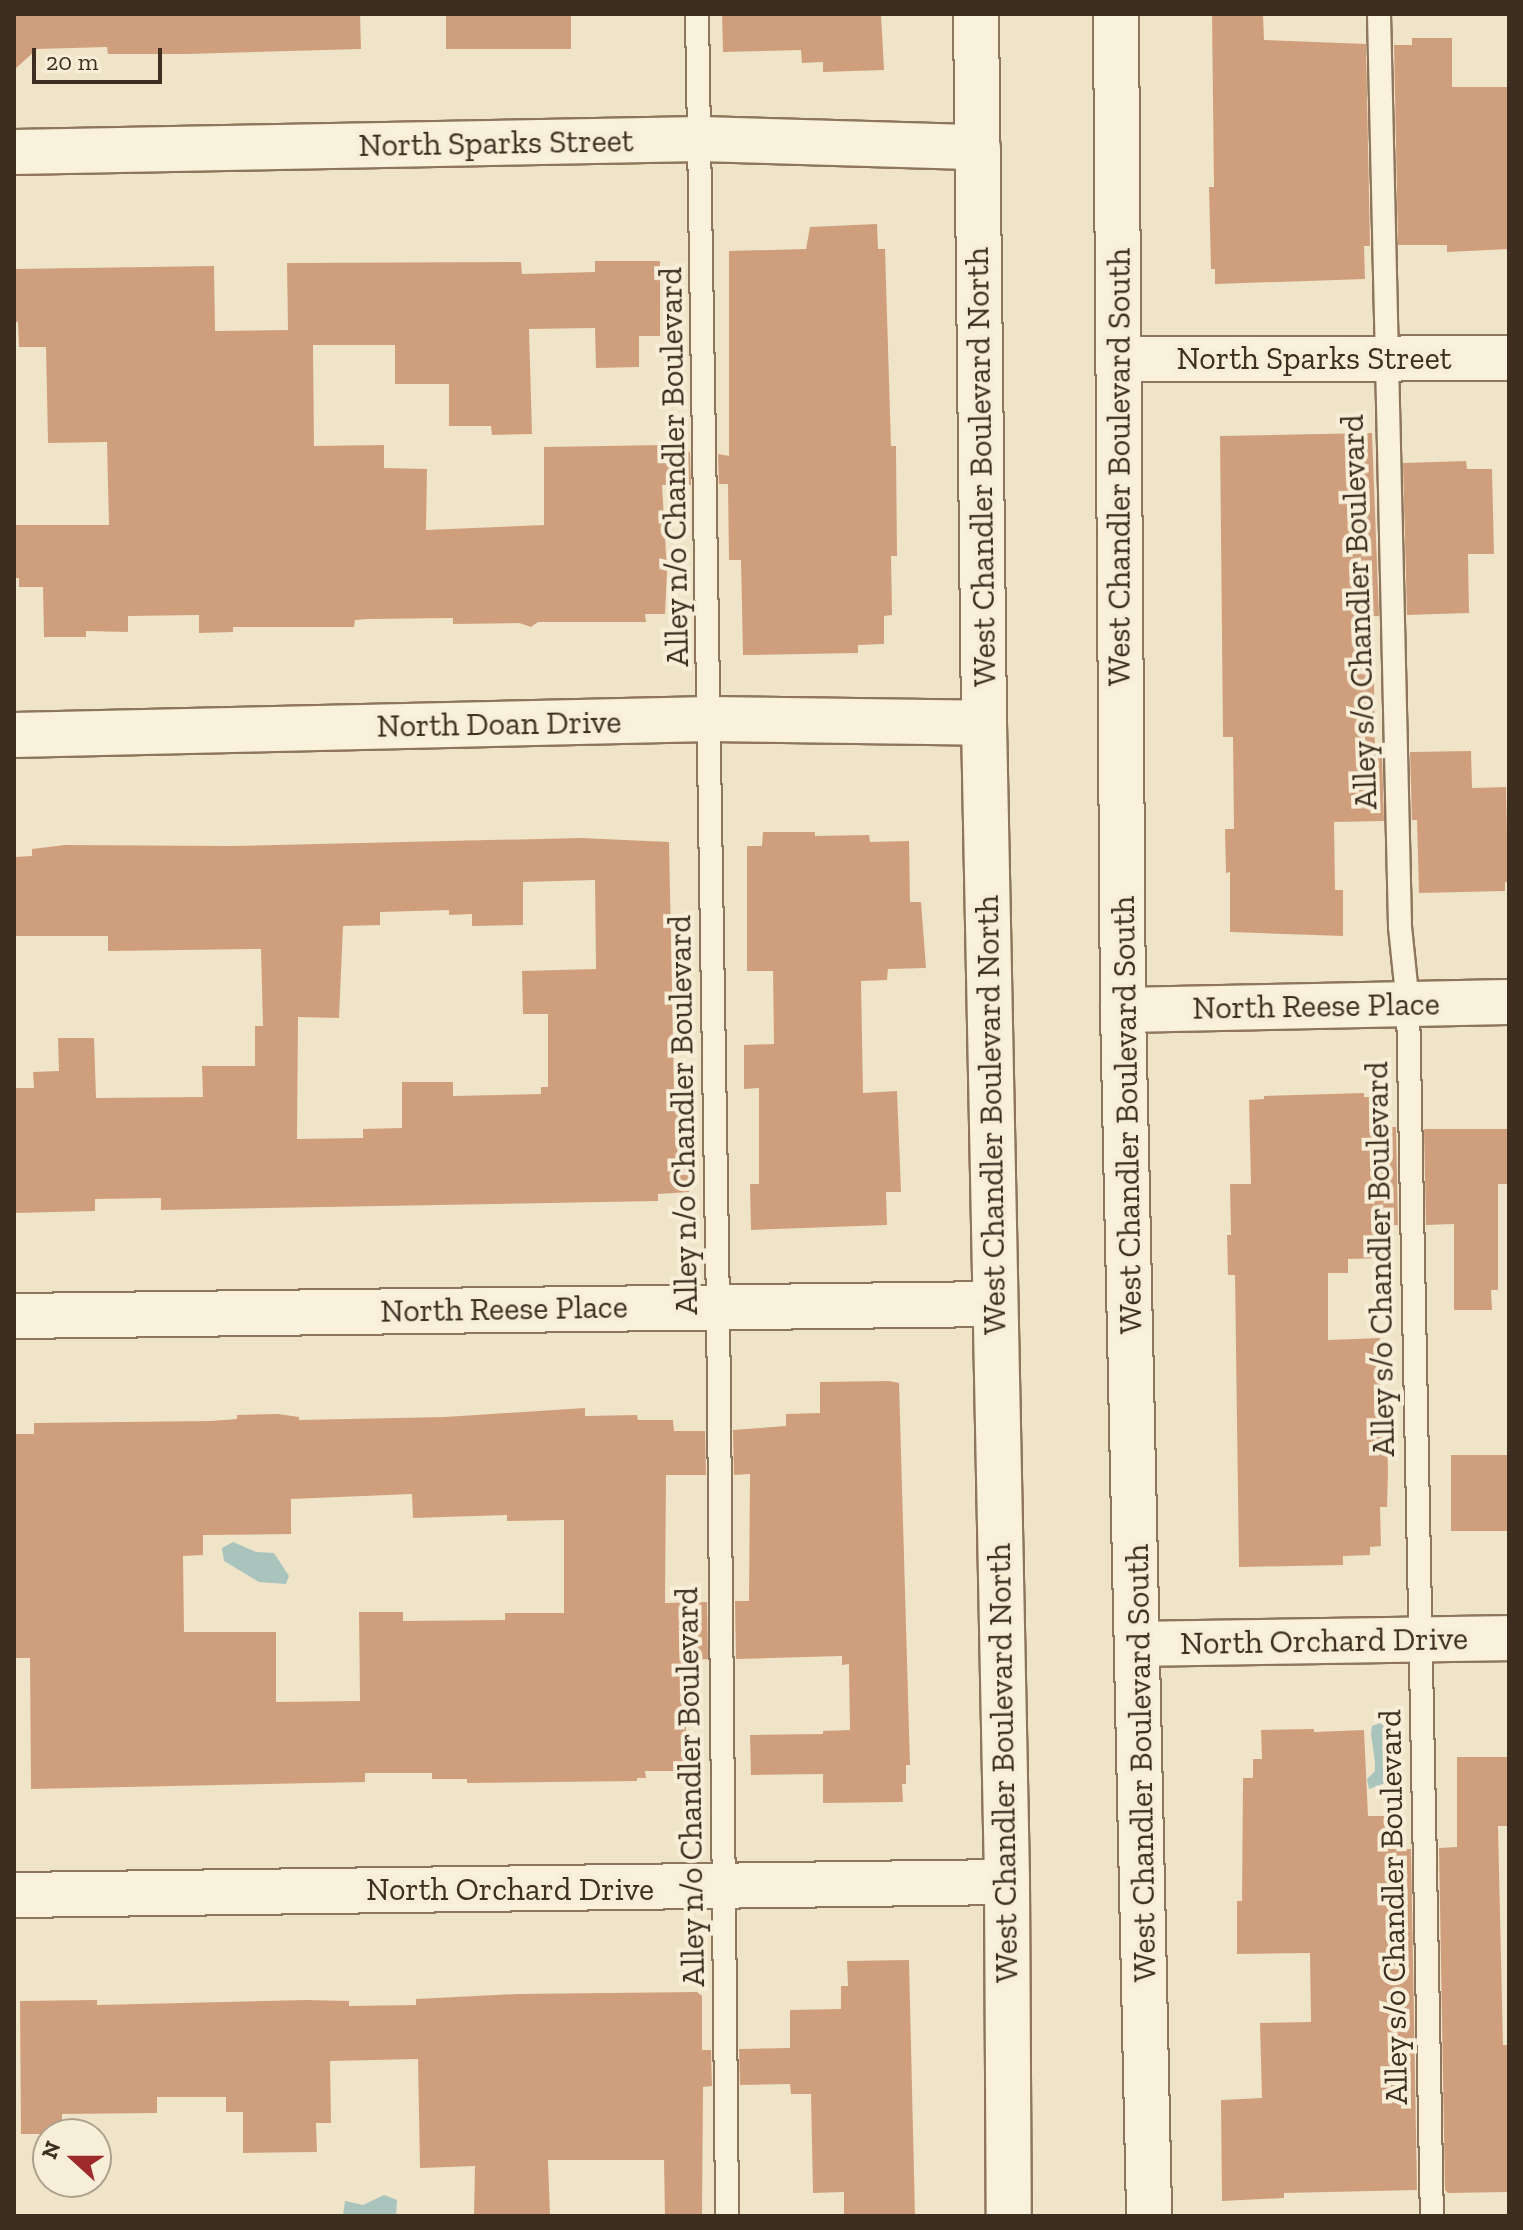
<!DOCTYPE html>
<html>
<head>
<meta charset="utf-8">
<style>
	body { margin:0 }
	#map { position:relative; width:1523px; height:2230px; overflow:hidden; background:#f0e4c8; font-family:"Zilla Slab",serif }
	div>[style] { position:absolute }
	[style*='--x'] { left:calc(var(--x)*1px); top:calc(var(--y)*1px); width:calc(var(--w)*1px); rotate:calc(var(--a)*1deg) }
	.water>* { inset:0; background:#a9c4bc }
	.building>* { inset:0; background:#cf9f7d; transform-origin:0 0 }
	.roads { filter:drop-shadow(2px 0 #8d765c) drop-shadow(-2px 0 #8d765c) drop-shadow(0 2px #8d765c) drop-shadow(0 -2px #8d765c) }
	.service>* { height:22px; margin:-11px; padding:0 11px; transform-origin:11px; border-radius:11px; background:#faf1dc }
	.minor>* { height:44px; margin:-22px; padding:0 22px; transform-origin:22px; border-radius:22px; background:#faf1dc }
	.secondary>* { height:44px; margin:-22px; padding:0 22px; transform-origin:22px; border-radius:22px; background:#faf1dc }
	span { translate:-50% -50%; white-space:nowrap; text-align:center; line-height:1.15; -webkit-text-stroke:8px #f7eed8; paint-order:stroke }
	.street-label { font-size:32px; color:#3d2e20 }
	.frame { position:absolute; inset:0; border:16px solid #3d2e20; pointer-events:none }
	.north { position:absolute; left:32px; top:2118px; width:80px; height:80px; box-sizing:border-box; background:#f7eed8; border:2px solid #ada18e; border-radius:50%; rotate:291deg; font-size:22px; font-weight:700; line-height:32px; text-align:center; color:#3d2e20 }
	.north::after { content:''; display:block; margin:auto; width:28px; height:36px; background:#9e2a2b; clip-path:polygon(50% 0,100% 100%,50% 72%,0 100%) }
	.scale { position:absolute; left:32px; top:48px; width:130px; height:36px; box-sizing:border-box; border:4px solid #3d2e20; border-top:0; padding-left:10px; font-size:24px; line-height:28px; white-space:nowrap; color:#3d2e20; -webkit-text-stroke:6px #f7eed8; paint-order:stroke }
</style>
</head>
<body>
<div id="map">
	<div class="water">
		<div style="clip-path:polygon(233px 1542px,256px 1552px,274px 1553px,289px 1576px,286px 1584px,259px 1582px,224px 1561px,222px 1548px)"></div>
		<div style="clip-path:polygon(1380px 1723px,1393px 1733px,1397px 1768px,1391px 1781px,1369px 1789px,1367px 1779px,1375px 1771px,1375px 1762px,1371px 1734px,1372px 1726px)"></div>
		<div style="clip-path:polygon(384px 2195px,397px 2200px,396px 2216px,343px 2216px,345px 2201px,363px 2205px)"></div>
	</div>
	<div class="building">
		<div style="clip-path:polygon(14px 14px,360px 14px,361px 49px,187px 54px,108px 54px,107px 47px,37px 49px,14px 70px)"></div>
		<div style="left:446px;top:14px;width:125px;height:35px"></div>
		<div style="clip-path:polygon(722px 14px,881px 14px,884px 70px,823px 72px,823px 62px,802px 63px,801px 50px,723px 52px)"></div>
		<div style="clip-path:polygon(1212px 14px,1263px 14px,1264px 40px,1366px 44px,1370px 246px,1364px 246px,1365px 279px,1215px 284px,1215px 269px,1211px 269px,1209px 187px,1214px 187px)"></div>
		<div style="clip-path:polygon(1412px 38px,1452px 38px,1452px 87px,1509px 87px,1509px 249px,1447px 252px,1447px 245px,1398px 245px,1394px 45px,1412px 45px)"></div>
		<div style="clip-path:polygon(877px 224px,878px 249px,885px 249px,891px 446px,896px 446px,897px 556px,891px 556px,892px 615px,884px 616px,884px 644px,858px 645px,858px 653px,743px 655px,741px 560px,729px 560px,728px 484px,719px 484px,718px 454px,729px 456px,729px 251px,806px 249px,810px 227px)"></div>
		<div style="clip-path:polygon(595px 261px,660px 261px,660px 336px,639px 336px,639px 367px,596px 368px,595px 328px,529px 329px,532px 434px,492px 435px,491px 426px,449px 426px,449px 384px,395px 384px,395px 345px,313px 345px,314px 446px,384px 445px,384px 468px,427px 469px,426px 530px,544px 525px,544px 447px,664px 445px,664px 449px,690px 452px,691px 485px,662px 485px,667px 571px,665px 614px,645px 614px,646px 622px,538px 622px,531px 627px,519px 623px,453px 624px,453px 618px,368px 619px,355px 620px,354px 627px,233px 627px,233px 632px,199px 633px,199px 615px,128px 616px,128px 632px,86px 631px,86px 637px,44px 637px,43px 587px,19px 587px,19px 578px,14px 578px,14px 525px,109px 525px,107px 442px,48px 443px,46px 347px,19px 347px,18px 322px,14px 322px,14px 269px,214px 266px,215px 331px,288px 330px,287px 263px,521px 262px,522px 274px,595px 272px)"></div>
		<div style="clip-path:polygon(1372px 433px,1379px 616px,1373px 616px,1375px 753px,1382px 753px,1384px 821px,1334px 822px,1335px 890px,1343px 890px,1343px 936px,1230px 932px,1230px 872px,1226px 873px,1225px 829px,1234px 829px,1233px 737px,1223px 737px,1220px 436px)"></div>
		<div style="clip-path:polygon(1466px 461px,1467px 469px,1492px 469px,1494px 554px,1468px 554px,1469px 613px,1407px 615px,1403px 463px)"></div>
		<div style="clip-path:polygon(1471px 751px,1472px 788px,1506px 787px,1508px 882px,1505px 882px,1505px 891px,1419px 893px,1417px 820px,1412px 820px,1410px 752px)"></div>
		<div style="clip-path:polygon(763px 832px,815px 832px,815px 836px,869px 835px,870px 842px,909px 841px,910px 902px,921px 902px,926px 968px,888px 969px,887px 980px,861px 981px,863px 1093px,897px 1091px,901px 1192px,886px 1192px,887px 1225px,751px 1230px,750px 1184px,759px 1184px,759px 1088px,744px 1089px,744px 1045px,774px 1044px,773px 971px,747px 971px,747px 846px,762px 846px)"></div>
		<div style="clip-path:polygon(evenodd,581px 838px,669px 842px,674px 1090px,687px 1090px,689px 1192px,658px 1194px,658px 1201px,161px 1210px,161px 1198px,95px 1199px,95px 1211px,14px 1213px,14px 1088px,34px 1088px,33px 1072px,59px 1071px,58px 1038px,94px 1038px,96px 1098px,203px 1097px,202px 1066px,255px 1066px,255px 1026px,263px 1026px,261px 949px,108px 951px,108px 936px,14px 936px,14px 857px,32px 856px,32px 849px,65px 845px,230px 846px,581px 838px,595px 880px,596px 969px,522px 971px,523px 1014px,548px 1014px,548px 1087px,541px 1087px,541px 1094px,453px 1096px,453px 1082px,402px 1082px,402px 1128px,363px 1129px,363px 1138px,297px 1139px,298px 1017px,339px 1018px,343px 926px,380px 925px,380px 912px,449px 910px,449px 915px,472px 914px,472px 926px,523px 925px,523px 882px,595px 880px)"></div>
		<div style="clip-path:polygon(1364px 1093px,1364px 1097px,1371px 1097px,1372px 1128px,1396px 1127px,1398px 1225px,1388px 1225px,1389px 1258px,1348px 1259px,1348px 1273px,1328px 1273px,1328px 1340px,1380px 1338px,1382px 1433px,1387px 1433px,1388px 1471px,1387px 1507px,1380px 1507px,1381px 1546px,1370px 1547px,1370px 1555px,1343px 1556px,1343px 1565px,1239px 1567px,1235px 1275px,1228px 1275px,1227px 1235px,1231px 1235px,1230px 1184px,1251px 1184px,1249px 1100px,1264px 1099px,1264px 1096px)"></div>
		<div style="clip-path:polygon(1424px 1129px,1509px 1129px,1509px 1184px,1498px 1184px,1498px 1290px,1491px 1290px,1492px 1310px,1454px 1310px,1454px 1224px,1426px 1225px)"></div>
		<div style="clip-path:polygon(889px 1381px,899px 1383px,910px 1765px,906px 1765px,906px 1784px,902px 1784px,903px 1802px,823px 1803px,823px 1774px,751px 1775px,750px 1735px,823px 1734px,823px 1731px,850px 1730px,849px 1664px,842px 1665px,842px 1656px,736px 1659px,735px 1601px,749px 1601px,750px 1474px,734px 1475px,733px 1430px,786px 1426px,786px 1414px,820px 1413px,820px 1382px)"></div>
		<div style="clip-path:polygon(evenodd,585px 1408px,585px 1416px,637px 1415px,638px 1420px,673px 1420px,674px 1431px,705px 1431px,706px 1475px,666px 1475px,665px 1603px,707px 1602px,708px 1659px,694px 1660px,693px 1723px,686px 1723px,686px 1771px,645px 1771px,646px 1778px,637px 1778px,637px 1781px,467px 1783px,467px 1779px,432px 1779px,432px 1773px,365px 1773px,365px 1782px,31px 1789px,30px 1658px,14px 1658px,14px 1434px,34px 1434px,34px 1423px,211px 1421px,237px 1419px,237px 1415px,278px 1414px,299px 1417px,299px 1420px,445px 1417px,585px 1408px,412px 1494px,413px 1518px,507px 1515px,507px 1521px,564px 1520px,564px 1613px,505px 1613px,505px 1620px,403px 1621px,403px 1612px,359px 1612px,360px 1701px,276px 1702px,276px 1632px,184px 1632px,183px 1556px,203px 1555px,203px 1535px,291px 1534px,291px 1499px,412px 1494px)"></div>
		<div style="left:1509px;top:1455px;width:76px;height:58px;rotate:90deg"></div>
		<div style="clip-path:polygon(1314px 1729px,1314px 1732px,1364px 1730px,1368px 1816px,1390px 1816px,1391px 1849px,1411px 1849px,1417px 2190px,1284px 2193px,1284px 2198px,1222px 2201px,1221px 2100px,1262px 2098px,1260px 2023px,1311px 2022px,1310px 1953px,1237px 1954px,1237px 1901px,1242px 1901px,1243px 1778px,1253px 1778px,1253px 1759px,1262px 1759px,1261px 1730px)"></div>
		<div style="clip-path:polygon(1457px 1757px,1509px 1757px,1509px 1826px,1498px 1826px,1503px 2045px,1509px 2045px,1509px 2192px,1448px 2193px,1445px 2190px,1439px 1848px,1457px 1847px)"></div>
		<div style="clip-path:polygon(909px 1960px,915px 2216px,844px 2216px,844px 2192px,813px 2193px,811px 2094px,791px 2094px,790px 2084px,740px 2085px,739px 2049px,790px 2048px,790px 2010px,841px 2009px,841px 1986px,848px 1986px,847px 1961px)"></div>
		<div style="clip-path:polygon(697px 1992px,702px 1996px,702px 2050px,711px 2050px,712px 2086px,703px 2087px,702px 2216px,665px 2216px,664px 2160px,548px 2160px,550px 2216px,474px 2216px,475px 2166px,420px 2168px,418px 2059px,330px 2061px,331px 2123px,316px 2123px,317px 2152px,243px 2153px,243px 2112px,226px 2112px,226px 2097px,157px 2097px,157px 2113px,62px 2114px,62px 2134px,21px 2134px,20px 2001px,97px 2000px,97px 2005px,307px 2000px,349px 2001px,349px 2006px,416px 2005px,416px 1999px,517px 1994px)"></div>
	</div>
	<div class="roads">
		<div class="service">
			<div style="--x:697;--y:14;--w:1291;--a:89.07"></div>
			<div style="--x:718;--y:1305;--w:911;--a:89.43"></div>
			<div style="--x:1379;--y:14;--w:913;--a:88.68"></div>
			<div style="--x:1400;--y:927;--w:77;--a:84.1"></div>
			<div style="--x:1408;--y:1004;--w:1212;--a:88.87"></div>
		</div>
		<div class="minor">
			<div style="--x:14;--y:152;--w:687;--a:-1.08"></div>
			<div style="--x:701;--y:139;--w:277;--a:1.7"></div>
			<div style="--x:1119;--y:359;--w:390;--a:-0.1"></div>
			<div style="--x:14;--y:735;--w:696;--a:-1.32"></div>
			<div style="--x:710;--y:719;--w:274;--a:0.8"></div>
			<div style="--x:1123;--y:1010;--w:386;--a:-1.2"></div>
			<div style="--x:14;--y:1316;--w:980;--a:-0.7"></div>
			<div style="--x:1139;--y:1644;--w:370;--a:-0.9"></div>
			<div style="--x:14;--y:1895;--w:993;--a:-0.75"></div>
		</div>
		<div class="secondary">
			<div style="--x:976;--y:14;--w:709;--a:89.35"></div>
			<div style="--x:984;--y:723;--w:1159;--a:88.86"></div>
			<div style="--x:1007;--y:1882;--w:334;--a:89.7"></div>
			<div style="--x:1116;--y:14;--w:996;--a:89.6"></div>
			<div style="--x:1123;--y:1010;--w:1206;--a:88.76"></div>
		</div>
	</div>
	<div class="street-label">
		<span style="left:496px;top:143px;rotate:-1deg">North Sparks Street</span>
		<span style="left:1314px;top:358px">North Sparks Street</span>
		<span style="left:674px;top:467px;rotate:-91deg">Alley n/o Chandler Boulevard</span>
		<span style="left:981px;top:467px;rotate:-91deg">West Chandler Boulevard North</span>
		<span style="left:1119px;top:467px;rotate:-90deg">West Chandler Boulevard South</span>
		<span style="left:1359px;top:612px;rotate:-92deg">Alley s/o Chandler Boulevard</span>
		<span style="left:499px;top:724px;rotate:-1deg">North Doan Drive</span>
		<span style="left:1316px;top:1006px;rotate:-1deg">North Reese Place</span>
		<span style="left:683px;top:1115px;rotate:-91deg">Alley n/o Chandler Boulevard</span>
		<span style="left:991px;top:1115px;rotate:-91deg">West Chandler Boulevard North</span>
		<span style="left:1127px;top:1115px;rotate:-91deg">West Chandler Boulevard South</span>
		<span style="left:1380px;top:1259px;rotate:-91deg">Alley s/o Chandler Boulevard</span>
		<span style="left:504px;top:1309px;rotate:-1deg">North Reese Place</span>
		<span style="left:1324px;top:1641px;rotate:-1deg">North Orchard Drive</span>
		<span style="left:1003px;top:1763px;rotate:-91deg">West Chandler Boulevard North</span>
		<span style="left:1141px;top:1763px;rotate:-91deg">West Chandler Boulevard South</span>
		<span style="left:690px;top:1787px;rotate:-91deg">Alley n/o Chandler Boulevard</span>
		<span style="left:510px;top:1889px">North Orchard Drive</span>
		<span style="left:1393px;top:1907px;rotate:-91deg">Alley s/o Chandler Boulevard</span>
	</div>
	<div class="frame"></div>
	<div class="north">N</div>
	<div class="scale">20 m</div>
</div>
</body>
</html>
